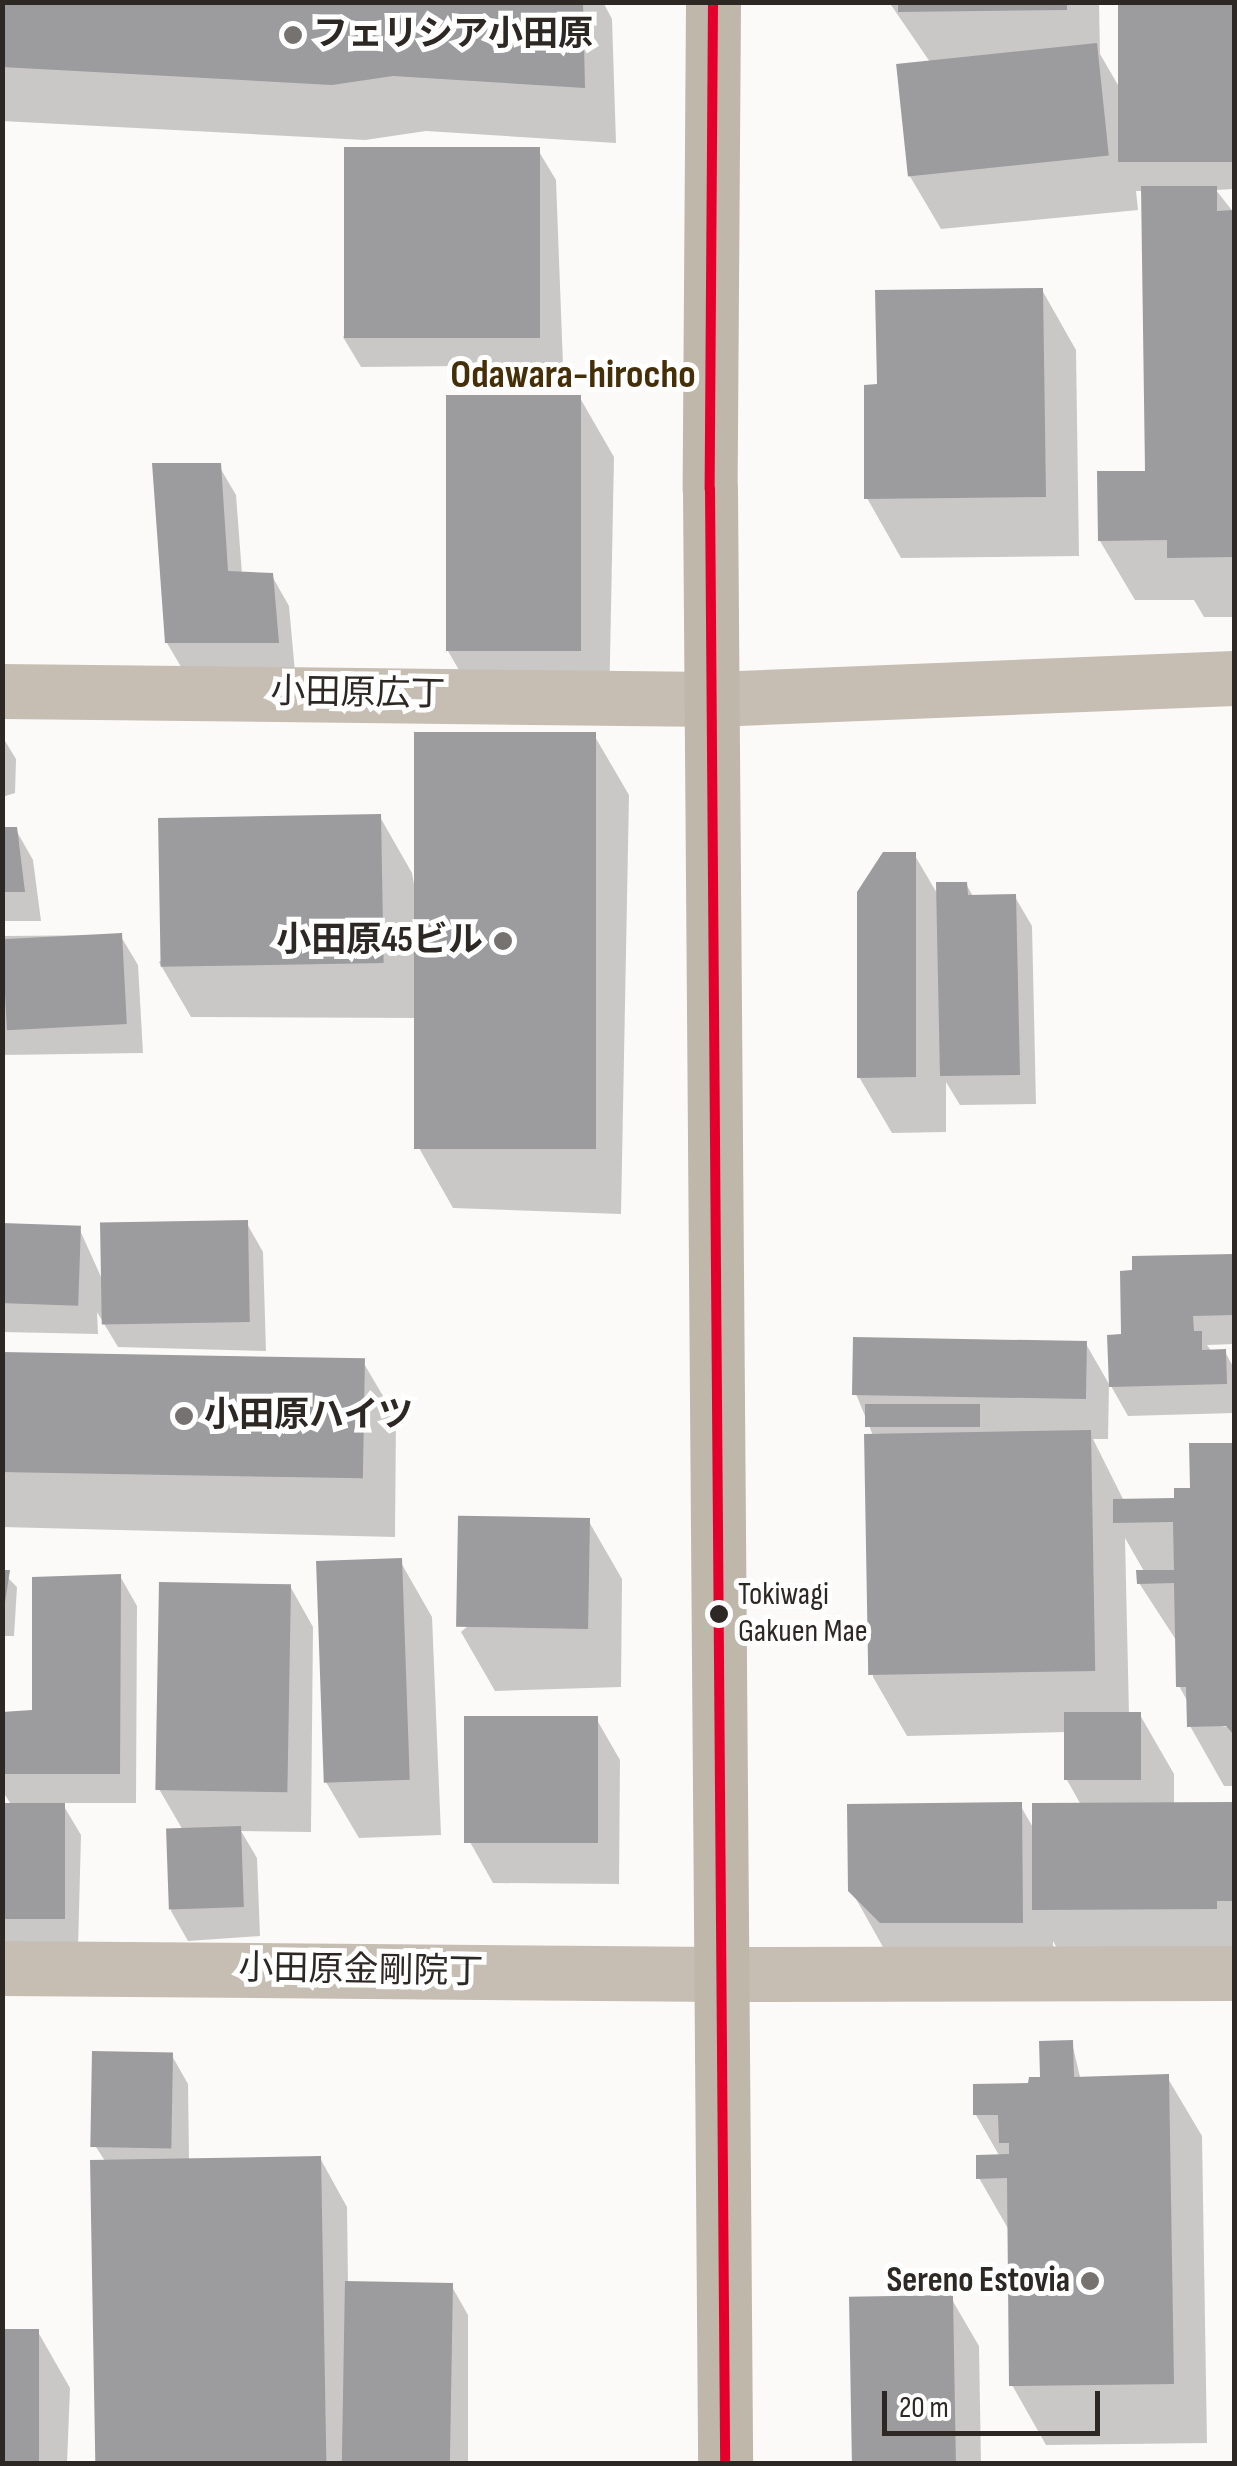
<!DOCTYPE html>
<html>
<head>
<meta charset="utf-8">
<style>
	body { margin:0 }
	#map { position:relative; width:1237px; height:2466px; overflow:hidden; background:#fcfaf9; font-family:"Sofia Sans Condensed","Noto Sans JP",sans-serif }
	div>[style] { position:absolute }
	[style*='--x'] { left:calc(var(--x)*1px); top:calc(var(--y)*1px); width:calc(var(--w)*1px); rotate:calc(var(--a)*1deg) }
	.shadow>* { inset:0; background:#0003 }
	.building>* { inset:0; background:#9c9b9d; transform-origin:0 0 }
	.minor>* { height:55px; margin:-27.5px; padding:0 27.5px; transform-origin:27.5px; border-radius:27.5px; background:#c6beb2 }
	.tertiary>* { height:55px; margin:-27.5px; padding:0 27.5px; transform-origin:27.5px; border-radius:27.5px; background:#c6beb2 }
	.trunk>* { height:55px; margin:-27.5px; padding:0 27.5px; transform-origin:27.5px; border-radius:27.5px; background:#beb7aa }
	.bus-1>* { height:10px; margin:-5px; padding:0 5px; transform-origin:5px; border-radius:5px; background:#e4002b }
	.dots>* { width:28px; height:28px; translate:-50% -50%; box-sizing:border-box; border:5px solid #fff; border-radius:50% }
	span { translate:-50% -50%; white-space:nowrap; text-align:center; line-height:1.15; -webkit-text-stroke:10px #fff; paint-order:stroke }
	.bus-label { font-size:32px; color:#2e2825 }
	.left { translate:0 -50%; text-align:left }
	.poi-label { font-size:35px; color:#2e2825; font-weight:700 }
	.right { translate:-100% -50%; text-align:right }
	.street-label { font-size:35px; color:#2e2825 }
	.quarter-label { font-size:40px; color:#442f09; font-weight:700 }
	.frame { position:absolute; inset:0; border:5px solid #2e2825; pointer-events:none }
	.scale { position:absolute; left:882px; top:2391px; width:218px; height:45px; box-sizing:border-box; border:5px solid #2e2825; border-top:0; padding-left:12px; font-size:30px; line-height:35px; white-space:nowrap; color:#2e2825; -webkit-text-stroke:8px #fff; paint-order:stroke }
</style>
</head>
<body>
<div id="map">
	<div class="shadow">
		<div style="clip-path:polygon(2px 2px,603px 2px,612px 19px,616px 143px,426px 131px,365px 140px,2px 121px)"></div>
		<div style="clip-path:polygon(889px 2px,1099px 2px,1100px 54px,1122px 92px,1120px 2px,1234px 2px,1234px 189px,1216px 190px,1234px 213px,1234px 617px,1204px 617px,1194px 600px,1135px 600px,1100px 541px,1148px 473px,1144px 191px,1136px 191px,1138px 210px,941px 229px,908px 173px,930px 62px)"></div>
		<div style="clip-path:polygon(538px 150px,556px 180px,563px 365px,361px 367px,343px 337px)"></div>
		<div style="clip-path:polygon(1042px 290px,1076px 350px,1079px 556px,901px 558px,867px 498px,879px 387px)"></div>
		<div style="clip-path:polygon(580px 398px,614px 457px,609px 709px,482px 710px,448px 651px)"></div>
		<div style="clip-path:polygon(219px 466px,236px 495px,242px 574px,272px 576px,289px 606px,295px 672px,184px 672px,167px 643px)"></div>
		<div style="clip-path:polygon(594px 735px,629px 795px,621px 1214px,453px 1208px,419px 1148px,418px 1018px,191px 1017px,159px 962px,380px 817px,412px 873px,417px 901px)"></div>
		<div style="clip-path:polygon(2px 736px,16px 759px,15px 793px,2px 797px)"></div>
		<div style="clip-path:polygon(2px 829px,16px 830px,33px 860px,41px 921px,2px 921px)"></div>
		<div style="clip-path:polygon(914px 854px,938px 895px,966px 884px,974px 898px,1015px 897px,1032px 926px,1036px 1104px,960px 1105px,946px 1082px,946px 1132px,892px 1133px,859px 1077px)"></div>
		<div style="clip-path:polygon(120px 935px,138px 965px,143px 1053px,2px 1055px,2px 936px)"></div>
		<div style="clip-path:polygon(246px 1222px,263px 1252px,266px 1351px,118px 1347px,97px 1312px,98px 1334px,2px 1332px,2px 1226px,79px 1228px,102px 1279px)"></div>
		<div style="clip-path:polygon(1234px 1256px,1234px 1344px,1207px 1345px,1212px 1352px,1225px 1352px,1234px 1368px,1234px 1413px,1128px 1416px,1111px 1386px,1123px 1337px)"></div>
		<div style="clip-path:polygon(1086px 1344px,1109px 1384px,1108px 1439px,1093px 1439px,1124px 1501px,1176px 1501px,1192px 1490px,1192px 1446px,1234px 1445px,1234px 1723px,1209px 1724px,1234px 1728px,1234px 1786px,1224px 1786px,1190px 1726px,1189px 1704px,1179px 1686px,1178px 1643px,1139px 1583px,1145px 1573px,1125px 1538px,1129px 1715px,1140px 1715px,1174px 1774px,1174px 1805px,1234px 1804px,1234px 1949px,1058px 1950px,1053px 1941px,1054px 1978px,883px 1947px,851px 1890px,1020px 1805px,1034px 1829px,1081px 1805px,1067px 1780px,1067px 1732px,907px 1736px,873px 1677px,874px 1438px,856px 1394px)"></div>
		<div style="clip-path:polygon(2px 1355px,363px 1362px,396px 1418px,395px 1537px,2px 1527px)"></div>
		<div style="clip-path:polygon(588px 1520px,622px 1579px,621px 1687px,495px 1691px,461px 1632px)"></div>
		<div style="clip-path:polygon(400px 1561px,432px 1617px,441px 1835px,359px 1838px,326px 1782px)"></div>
		<div style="clip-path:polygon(2px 1572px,17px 1587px,14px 1636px,2px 1636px)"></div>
		<div style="clip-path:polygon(120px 1576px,137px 1606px,136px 1803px,62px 1803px,81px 1835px,78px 1949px,2px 1948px,2px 1806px,12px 1806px,2px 1790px,2px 1714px,34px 1712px)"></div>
		<div style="clip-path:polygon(290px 1586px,313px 1627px,311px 1832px,241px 1831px,257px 1858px,260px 1936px,188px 1941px,171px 1911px,184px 1832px,159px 1789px)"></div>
		<div style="clip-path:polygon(597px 1720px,620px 1760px,619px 1884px,493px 1883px,470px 1842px)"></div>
		<div style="clip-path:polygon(1072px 2043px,1081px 2081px,1167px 2077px,1202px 2136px,1207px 2443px,1046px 2445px,1012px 2385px,1010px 2232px,979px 2178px,1000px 2157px,976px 2115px,1045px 2083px)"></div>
		<div style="clip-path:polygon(171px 2054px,188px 2084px,189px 2160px,320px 2158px,347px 2207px,348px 2284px,451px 2285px,468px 2315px,468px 2464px,98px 2464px,105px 2161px,96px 2147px)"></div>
		<div style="clip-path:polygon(951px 2298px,979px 2346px,981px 2464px,854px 2464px)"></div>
		<div style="clip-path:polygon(38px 2332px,70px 2388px,67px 2464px,2px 2464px)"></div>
	</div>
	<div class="building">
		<div style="clip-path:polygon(2px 2px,583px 2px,585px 88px,393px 76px,332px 85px,2px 67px)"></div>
		<div style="clip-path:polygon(898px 2px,1067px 2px,1067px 10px,898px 12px)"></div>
		<div style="left:1118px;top:2px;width:116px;height:160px"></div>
		<div style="left:1097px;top:43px;width:113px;height:202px;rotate:84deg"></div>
		<div style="left:344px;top:147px;width:196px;height:191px"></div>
		<div style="clip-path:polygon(1141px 186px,1217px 186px,1217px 211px,1234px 210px,1234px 557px,1167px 558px,1167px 540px,1098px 541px,1097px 471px,1145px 471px)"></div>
		<div style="clip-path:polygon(1043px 288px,1046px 497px,864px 499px,864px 385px,877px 384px,875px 290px)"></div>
		<div style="left:446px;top:395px;width:135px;height:256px"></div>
		<div style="clip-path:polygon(152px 463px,221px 463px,228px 571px,273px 573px,279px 643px,165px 643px)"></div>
		<div style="left:414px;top:732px;width:182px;height:417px"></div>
		<div style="left:381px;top:814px;width:149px;height:223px;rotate:89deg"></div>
		<div style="clip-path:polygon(2px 827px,17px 827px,25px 892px,2px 892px)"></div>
		<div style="clip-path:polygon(883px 852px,916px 852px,916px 1077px,857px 1078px,857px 892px)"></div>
		<div style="clip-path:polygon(936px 882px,967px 882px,968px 895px,1016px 894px,1020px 1075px,940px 1076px)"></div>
		<div style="left:122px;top:933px;width:91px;height:120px;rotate:87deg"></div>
		<div style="left:248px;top:1220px;width:102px;height:148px;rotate:89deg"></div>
		<div style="left:2px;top:1223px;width:79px;height:80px;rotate:2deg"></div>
		<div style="clip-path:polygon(1234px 1254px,1234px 1315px,1193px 1316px,1194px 1331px,1202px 1331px,1202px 1350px,1226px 1349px,1227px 1384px,1109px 1387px,1107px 1335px,1121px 1334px,1120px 1271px,1132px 1270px,1132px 1256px)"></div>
		<div style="left:853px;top:1337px;width:234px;height:58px;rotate:1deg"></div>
		<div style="left:2px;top:1352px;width:363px;height:120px;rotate:1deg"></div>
		<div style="left:865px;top:1404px;width:115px;height:23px"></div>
		<div style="left:1091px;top:1430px;width:241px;height:227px;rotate:89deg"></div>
		<div style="clip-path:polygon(1189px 1443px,1234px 1443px,1234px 1735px,1226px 1726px,1187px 1727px,1186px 1687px,1176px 1687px,1174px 1583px,1137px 1584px,1136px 1570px,1174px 1570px,1173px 1522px,1113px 1523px,1113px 1499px,1174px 1498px,1174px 1488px,1190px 1488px)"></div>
		<div style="left:590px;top:1518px;width:111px;height:132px;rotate:91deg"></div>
		<div style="left:402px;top:1558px;width:222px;height:86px;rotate:88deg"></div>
		<div style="clip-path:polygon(2px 1570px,10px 1570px,2px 1622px)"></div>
		<div style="clip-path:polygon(121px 1574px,120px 1774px,2px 1774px,2px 1712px,32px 1710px,32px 1577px)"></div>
		<div style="left:159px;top:1582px;width:132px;height:208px;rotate:1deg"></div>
		<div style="left:1064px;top:1712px;width:77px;height:68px"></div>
		<div style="left:464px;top:1716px;width:134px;height:127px"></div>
		<div style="clip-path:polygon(1022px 1802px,1023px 1923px,880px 1923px,848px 1891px,847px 1804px)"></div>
		<div style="clip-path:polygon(1234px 1802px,1234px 1901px,1217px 1901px,1217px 1909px,1032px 1910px,1032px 1803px)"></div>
		<div style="left:2px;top:1803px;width:63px;height:116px"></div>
		<div style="left:241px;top:1826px;width:81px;height:75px;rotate:88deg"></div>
		<div style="clip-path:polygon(1073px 2040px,1074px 2077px,1169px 2074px,1174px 2384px,1009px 2386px,1007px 2178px,976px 2179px,976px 2155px,1009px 2154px,1009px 2143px,999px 2143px,998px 2115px,973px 2115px,973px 2084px,1028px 2083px,1029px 2077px,1040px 2077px,1039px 2041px)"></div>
		<div style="left:92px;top:2051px;width:81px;height:96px;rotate:1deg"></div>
		<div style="left:321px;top:2156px;width:308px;height:231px;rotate:89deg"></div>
		<div style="left:345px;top:2281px;width:108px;height:183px;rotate:1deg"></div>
		<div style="left:953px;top:2295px;width:169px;height:104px;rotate:89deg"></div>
		<div style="left:2px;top:2329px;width:37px;height:135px"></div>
	</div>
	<div class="minor">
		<div style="--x:2;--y:691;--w:712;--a:0.64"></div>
		<div style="--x:2;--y:1968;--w:718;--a:0.48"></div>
	</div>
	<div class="tertiary">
		<div style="--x:714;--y:699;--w:520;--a:-2.31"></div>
		<div style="--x:720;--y:1974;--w:514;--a:-0.11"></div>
	</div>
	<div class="trunk">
		<div style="--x:713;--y:2;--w:487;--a:90.4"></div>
		<div style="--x:710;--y:489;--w:1975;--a:89.56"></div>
	</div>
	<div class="bus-1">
		<div style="--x:713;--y:2;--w:487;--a:90.4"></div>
		<div style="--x:710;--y:489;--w:1975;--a:89.56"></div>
	</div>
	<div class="dots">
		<div style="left:293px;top:35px;background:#76726f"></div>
		<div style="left:503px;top:941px;background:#76726f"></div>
		<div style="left:184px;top:1416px;background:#76726f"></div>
		<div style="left:719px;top:1614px;background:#2e2825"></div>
		<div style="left:1090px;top:2281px;background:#76726f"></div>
	</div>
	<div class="bus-label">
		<span class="left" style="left:738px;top:1614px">Tokiwagi<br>Gakuen Mae</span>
	</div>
	<div class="poi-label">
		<span class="left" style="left:313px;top:35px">フェリシア小田原</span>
		<span class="right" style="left:483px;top:941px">小田原45ビル</span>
		<span class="left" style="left:204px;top:1416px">小田原ハイツ</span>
		<span class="right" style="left:1070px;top:2281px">Sereno Estovia</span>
	</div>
	<div class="street-label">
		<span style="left:358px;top:694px;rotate:1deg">小田原広丁</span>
		<span style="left:361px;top:1971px;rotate:1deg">小田原金剛院丁</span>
	</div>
	<div class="quarter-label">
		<span style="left:573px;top:375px">Odawara-hirocho</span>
	</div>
	<div class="frame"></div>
	<div class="scale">20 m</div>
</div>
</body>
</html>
